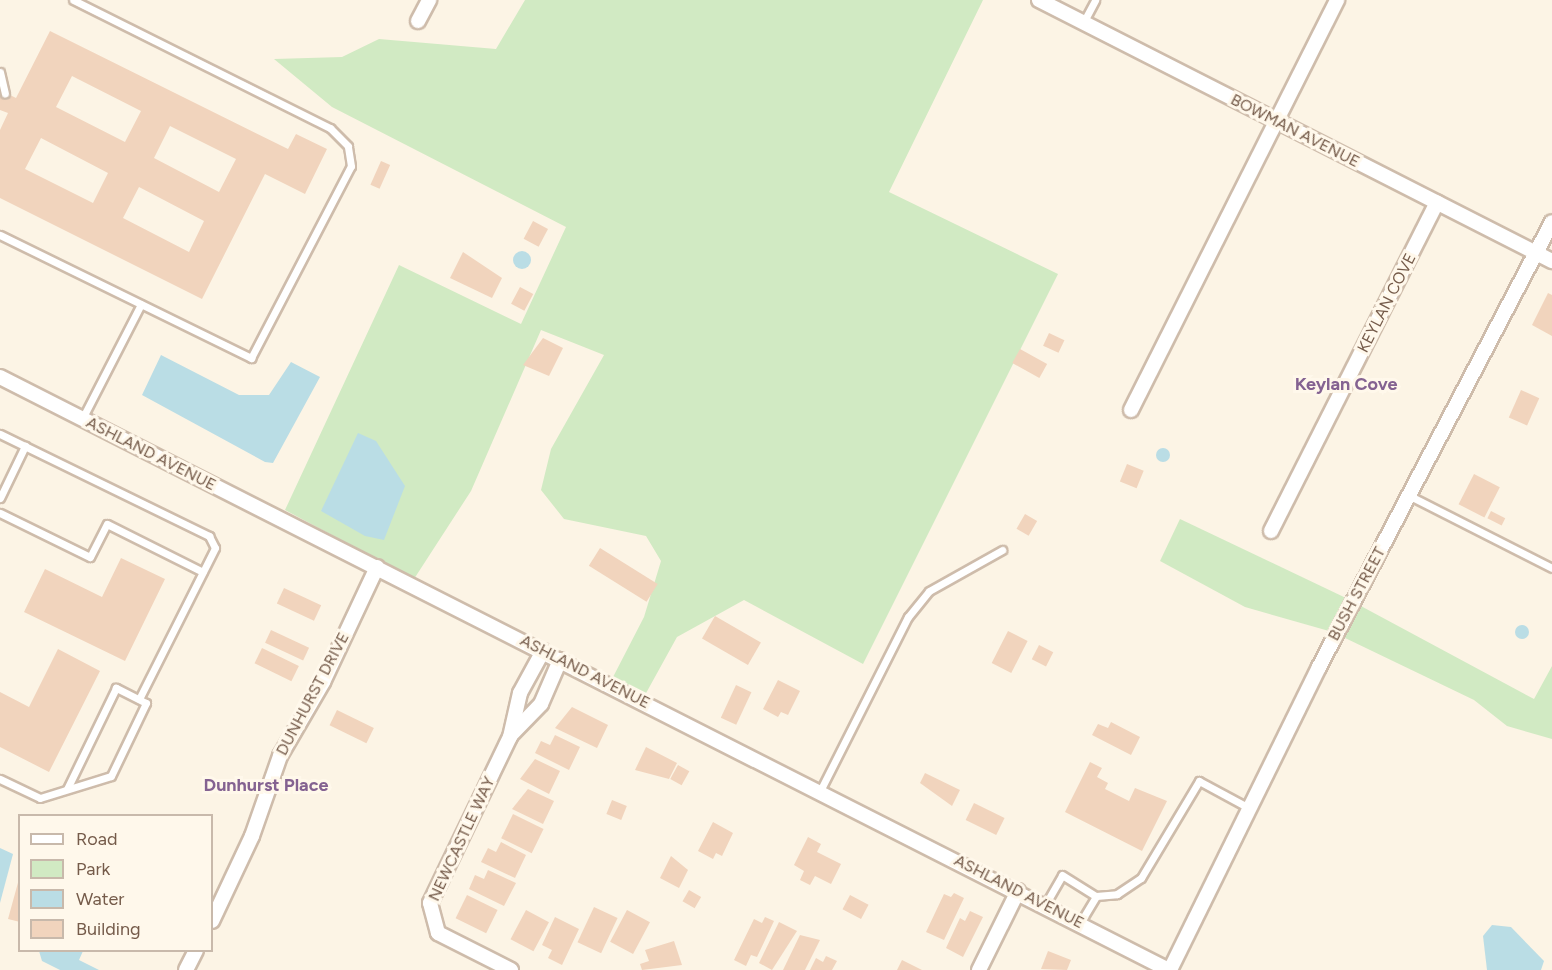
<!DOCTYPE html>
<html>
<head>
<meta charset="utf-8">
<style>
	body { margin:0 }
	#map { position:relative; width:1552px; height:970px; overflow:hidden; background:#fcf4e5; font-family:Figtree,sans-serif }
	div>[style] { position:absolute }
	[style*='--x'] { left:calc(var(--x)*1px); top:calc(var(--y)*1px); width:calc(var(--w)*1px); rotate:calc(var(--a)*1deg) }
	.green>* { inset:0; background:#d1eac3 }
	.water>* { inset:0; background:#badde5 }
	.round { border-radius:50% }
	.building>* { inset:0; background:#f1d4bd; transform-origin:0 0 }
	.roads { filter:drop-shadow(2px 0 #cebcab) drop-shadow(-2px 0 #cebcab) drop-shadow(0 2px #cebcab) drop-shadow(0 -2px #cebcab) }
	.lane>* { height:7px; margin:-3.5px; padding:0 3.5px; transform-origin:3.5px; border-radius:3.5px; background:#fff }
	.street>* { height:14px; margin:-7px; padding:0 7px; transform-origin:7px; border-radius:7px; background:#fff }
	span { translate:-50% -50%; white-space:nowrap; text-align:center; line-height:1.15; -webkit-text-stroke:6px #fff8eb; paint-order:stroke }
	.street-label { font-size:16px; color:#755b4a }
	.neighbourhood-label { font-size:18px; color:#846291; font-weight:700 }
	.legend { position:absolute; left:18px; top:814px; width:195px; height:138px; box-sizing:border-box; background:#fff8eb; border:2px solid #c8b9ab; margin:0; padding:8px 10px; list-style:none; font-size:18px; color:#755b4a }
	.legend li { display:flex; align-items:center; gap:12px; height:30px }
	.legend b { width:30px; border:2px solid #c8b9ab }
</style>
</head>
<body>
<div id="map">
	<div class="green">
		<div style="clip-path:polygon(525px 0,983px 0,889px 192px,1058px 274px,863px 664px,744px 600px,677px 637px,645px 695px,612px 679px,644px 617px,661px 561px,646px 536px,564px 519px,541px 490px,551px 449px,604px 355px,541px 330px,471px 491px,414px 579px,285px 510px,399px 265px,521px 324px,566px 227px,332px 107px,274px 59px,342px 57px,379px 39px,496px 49px)"></div>
		<div style="clip-path:polygon(1180px 519px,1346px 598px,1329px 631px,1245px 607px,1160px 561px)"></div>
		<div style="clip-path:polygon(1359px 605px,1534px 699px,1552px 666px,1552px 739px,1507px 726px,1474px 700px,1343px 637px)"></div>
	</div>
	<div class="water">
		<div class="round" style="left:513px;top:251px;width:18px;height:18px"></div>
		<div style="clip-path:polygon(161px 355px,239px 395px,269px 395px,291px 362px,320px 377px,273px 463px,265px 462px,142px 395px)"></div>
		<div style="clip-path:polygon(358px 433px,376px 441px,405px 486px,384px 540px,365px 536px,321px 511px)"></div>
		<div class="round" style="left:1156px;top:448px;width:14px;height:14px"></div>
		<div class="round" style="left:1515px;top:625px;width:14px;height:14px"></div>
		<div style="clip-path:polygon(0 848px,13px 854px,0 903px)"></div>
		<div style="clip-path:polygon(1492px 925px,1511px 927px,1544px 961px,1541px 970px,1487px 970px,1483px 936px)"></div>
		<div style="clip-path:polygon(39px 951px,83px 951px,79px 960px,99px 970px,60px 970px,42px 961px)"></div>
	</div>
	<div class="building">
		<div style="clip-path:polygon(evenodd,50px 31px,288px 149px,296px 134px,327px 149px,305px 194px,265px 174px,202px 299px,0 198px,0 130px,8px 113px,0 110px,0 90px,16px 98px,50px 31px,72px 76px,141px 111px,125px 142px,56px 107px,72px 76px,50px 31px,170px 126px,236px 159px,219px 192px,154px 158px,170px 126px,50px 31px,41px 138px,108px 173px,93px 203px,25px 169px,41px 138px,50px 31px,139px 187px,204px 221px,189px 252px,123px 218px,139px 187px)"></div>
		<div style="left:381px;top:161px;width:10px;height:26px;rotate:24deg"></div>
		<div style="left:533px;top:221px;width:17px;height:20px;rotate:28deg"></div>
		<div style="clip-path:polygon(463px 252px,502px 278px,492px 298px,450px 278px)"></div>
		<div style="left:520px;top:287px;width:15px;height:19px;rotate:28deg"></div>
		<div style="clip-path:polygon(1548px 293px,1552px 295px,1552px 336px,1532px 325px)"></div>
		<div style="left:1049px;top:333px;width:17px;height:14px;rotate:25deg"></div>
		<div style="clip-path:polygon(543px 338px,563px 348px,549px 376px,523px 365px)"></div>
		<div style="left:1020px;top:349px;width:31px;height:16px;rotate:29deg"></div>
		<div style="left:1521px;top:390px;width:20px;height:30px;rotate:24deg"></div>
		<div style="left:1127px;top:464px;width:18px;height:19px;rotate:22deg"></div>
		<div style="left:1474px;top:474px;width:29px;height:34px;rotate:27deg"></div>
		<div style="left:1491px;top:511px;width:16px;height:8px;rotate:27deg"></div>
		<div style="left:1025px;top:514px;width:14px;height:17px;rotate:30deg"></div>
		<div style="left:600px;top:548px;width:68px;height:21px;rotate:32deg"></div>
		<div style="clip-path:polygon(121px 558px,165px 579px,125px 661px,24px 612px,45px 569px,102px 597px)"></div>
		<div style="left:284px;top:588px;width:41px;height:17px;rotate:25deg"></div>
		<div style="left:715px;top:616px;width:53px;height:26px;rotate:30deg"></div>
		<div style="left:271px;top:630px;width:42px;height:14px;rotate:25deg"></div>
		<div style="left:1008px;top:631px;width:22px;height:36px;rotate:27deg"></div>
		<div style="left:1039px;top:645px;width:16px;height:16px;rotate:27deg"></div>
		<div style="left:262px;top:648px;width:41px;height:17px;rotate:26deg"></div>
		<div style="clip-path:polygon(58px 649px,100px 671px,49px 772px,0 747px,0 692px,29px 707px)"></div>
		<div style="clip-path:polygon(778px 680px,800px 691px,788px 715px,781px 712px,778px 717px,763px 709px)"></div>
		<div style="left:736px;top:685px;width:17px;height:36px;rotate:25deg"></div>
		<div style="clip-path:polygon(572px 707px,608px 725px,597px 748px,555px 728px)"></div>
		<div style="left:337px;top:710px;width:41px;height:17px;rotate:26deg"></div>
		<div style="clip-path:polygon(1111px 722px,1140px 737px,1131px 755px,1092px 735px,1098px 724px,1108px 728px)"></div>
		<div style="clip-path:polygon(555px 735px,580px 747px,569px 770px,535px 753px,541px 741px,550px 745px)"></div>
		<div style="clip-path:polygon(646px 747px,677px 763px,669px 779px,635px 770px)"></div>
		<div style="clip-path:polygon(535px 759px,560px 771px,549px 794px,520px 779px)"></div>
		<div style="clip-path:polygon(1090px 762px,1102px 768px,1097px 777px,1108px 783px,1105px 789px,1129px 801px,1135px 788px,1167px 801px,1142px 851px,1065px 812px)"></div>
		<div style="left:678px;top:765px;width:13px;height:16px;rotate:29deg"></div>
		<div style="clip-path:polygon(925px 773px,960px 790px,952px 806px,920px 783px)"></div>
		<div style="clip-path:polygon(528px 789px,554px 801px,543px 824px,512px 809px)"></div>
		<div style="left:612px;top:800px;width:16px;height:15px;rotate:22deg"></div>
		<div style="left:974px;top:803px;width:34px;height:19px;rotate:26deg"></div>
		<div style="left:513px;top:814px;width:34px;height:27px;rotate:26deg"></div>
		<div style="clip-path:polygon(713px 822px,733px 833px,722px 856px,716px 853px,713px 859px,698px 851px)"></div>
		<div style="clip-path:polygon(808px 837px,821px 844px,817px 852px,841px 864px,831px 884px,815px 876px,810px 885px,800px 880px,804px 871px,794px 865px)"></div>
		<div style="clip-path:polygon(501px 842px,526px 855px,515px 878px,481px 862px,488px 848px,496px 852px)"></div>
		<div style="clip-path:polygon(671px 856px,688px 870px,679px 888px,660px 878px)"></div>
		<div style="clip-path:polygon(488px 870px,516px 883px,504px 906px,469px 889px,475px 875px,484px 879px)"></div>
		<div style="clip-path:polygon(19px 879px,20px 880px,20px 922px,8px 919px)"></div>
		<div style="left:689px;top:890px;width:14px;height:13px;rotate:30deg"></div>
		<div style="clip-path:polygon(954px 893px,964px 898px,944px 940px,926px 932px,944px 894px,951px 897px)"></div>
		<div style="left:467px;top:895px;width:34px;height:26px;rotate:26deg"></div>
		<div style="left:850px;top:895px;width:21px;height:16px;rotate:28deg"></div>
		<div style="left:594px;top:907px;width:26px;height:39px;rotate:25deg"></div>
		<div style="left:526px;top:910px;width:26px;height:33px;rotate:28deg"></div>
		<div style="left:627px;top:910px;width:26px;height:36px;rotate:28deg"></div>
		<div style="clip-path:polygon(970px 911px,983px 917px,963px 957px,946px 948px,960px 918px,965px 921px)"></div>
		<div style="clip-path:polygon(555px 917px,579px 929px,562px 965px,548px 958px,552px 950px,542px 945px)"></div>
		<div style="clip-path:polygon(765px 917px,774px 921px,757px 957px,751px 955px,746px 966px,734px 960px,754px 919px,762px 923px)"></div>
		<div style="clip-path:polygon(779px 922px,797px 931px,772px 970px,759px 963px)"></div>
		<div style="clip-path:polygon(800px 935px,820px 940px,805px 970px,783px 970px)"></div>
		<div style="clip-path:polygon(674px 941px,682px 965px,642px 970px,640px 964px,649px 961px,645px 950px)"></div>
		<div style="clip-path:polygon(1048px 951px,1071px 960px,1067px 970px,1041px 969px)"></div>
		<div style="clip-path:polygon(826px 956px,837px 961px,832px 970px,810px 970px,816px 958px,823px 962px)"></div>
		<div style="clip-path:polygon(902px 960px,922px 970px,897px 970px)"></div>
	</div>
	<div class="roads">
		<div class="lane">
			<div style="--x:1083;--y:23;--w:26;--a:-62"></div>
			<div style="--x:0;--y:72;--w:22;--a:77"></div>
			<div style="--x:0;--y:235;--w:280;--a:26.1"></div>
			<div style="--x:251;--y:358;--w:216;--a:-62.5"></div>
			<div style="--x:351;--y:166;--w:20;--a:-99"></div>
			<div style="--x:348;--y:146;--w:25;--a:-135"></div>
			<div style="--x:330;--y:128;--w:287;--a:-153.5"></div>
			<div style="--x:82;--y:419;--w:129;--a:-62.8"></div>
			<div style="--x:0;--y:434;--w:233;--a:26"></div>
			<div style="--x:209;--y:536;--w:13;--a:63"></div>
			<div style="--x:215;--y:548;--w:169;--a:116.7"></div>
			<div style="--x:1408;--y:495;--w:161;--a:26.9"></div>
			<div style="--x:0;--y:498;--w:58;--a:-64.3"></div>
			<div style="--x:0;--y:513;--w:100;--a:26.1"></div>
			<div style="--x:90;--y:557;--w:37;--a:-63"></div>
			<div style="--x:107;--y:524;--w:107;--a:26.6"></div>
			<div style="--x:0;--y:779;--w:44;--a:25.4"></div>
			<div style="--x:40;--y:798;--w:74;--a:-17.2"></div>
			<div style="--x:111;--y:776;--w:81;--a:-64.4"></div>
			<div style="--x:146;--y:703;--w:34;--a:-153"></div>
			<div style="--x:116;--y:688;--w:112;--a:115.9"></div>
			<div style="--x:820;--y:791;--w:195;--a:-63.2"></div>
			<div style="--x:908;--y:617;--w:33;--a:-51"></div>
			<div style="--x:929;--y:591;--w:84;--a:-29.3"></div>
			<div style="--x:1045;--y:905;--w:34;--a:-60"></div>
			<div style="--x:1062;--y:875;--w:40;--a:32"></div>
			<div style="--x:1080;--y:923;--w:31;--a:-59"></div>
			<div style="--x:1096;--y:896;--w:21;--a:-5"></div>
			<div style="--x:1117;--y:894;--w:29;--a:-34"></div>
			<div style="--x:1141;--y:878;--w:113;--a:-59.1"></div>
			<div style="--x:1199;--y:781;--w:55;--a:28.4"></div>
		</div>
		<div class="street">
			<div style="--x:1039;--y:0;--w:576;--a:26.97"></div>
			<div style="--x:418;--y:21;--w:24;--a:-62"></div>
			<div style="--x:0;--y:377;--w:1311;--a:26.9"></div>
			<div style="--x:1131;--y:410;--w:459;--a:-63.3"></div>
			<div style="--x:1271;--y:531;--w:368;--a:-63.2"></div>
			<div style="--x:511;--y:735;--w:43;--a:-45.9"></div>
			<div style="--x:541;--y:704;--w:48;--a:-66.6"></div>
			<div style="--x:212;--y:921;--w:94;--a:-64.8"></div>
			<div style="--x:252;--y:836;--w:85;--a:-70.7"></div>
			<div style="--x:280;--y:756;--w:86;--a:-59.8"></div>
			<div style="--x:323;--y:682;--w:127;--a:-64.8"></div>
			<div style="--x:186;--y:970;--w:22;--a:-63"></div>
			<div style="--x:511;--y:970;--w:82;--a:-153.1"></div>
			<div style="--x:438;--y:933;--w:31;--a:-105"></div>
			<div style="--x:430;--y:903;--w:184;--a:-64.3"></div>
			<div style="--x:510;--y:737;--w:45;--a:-77.2"></div>
			<div style="--x:520;--y:693;--w:48;--a:-61.3"></div>
			<div style="--x:979;--y:970;--w:88;--a:-63.7"></div>
			<div style="--x:1170;--y:970;--w:338;--a:-63.8"></div>
			<div style="--x:1319;--y:667;--w:502;--a:-62.36"></div>
		</div>
	</div>
	<div class="street-label">
		<span style="left:1295px;top:131px;rotate:27deg">BOWMAN AVENUE</span>
		<span style="left:1387px;top:303px;rotate:-63deg">KEYLAN COVE</span>
		<span style="left:151px;top:454px;rotate:27deg">ASHLAND AVENUE</span>
		<span style="left:1357px;top:594px;rotate:-62deg">BUSH STREET</span>
		<span style="left:585px;top:672px;rotate:27deg">ASHLAND AVENUE</span>
		<span style="left:313px;top:694px;rotate:-62deg">DUNHURST DRIVE</span>
		<span style="left:462px;top:839px;rotate:-65deg">NEWCASTLE WAY</span>
		<span style="left:1019px;top:892px;rotate:27deg">ASHLAND AVENUE</span>
	</div>
	<div class="neighbourhood-label">
		<span style="left:1346px;top:384px">Keylan Cove</span>
		<span style="left:266px;top:785px">Dunhurst Place</span>
	</div>
	<ul class="legend">
	<li><b style="height:8px;background:#fff"></b>Road</li>
	<li><b style="height:16px;background:#d1eac3"></b>Park</li>
	<li><b style="height:16px;background:#badde5"></b>Water</li>
	<li><b style="height:16px;background:#f1d4bd"></b>Building</li>
	</ul>
</div>
</body>
</html>
